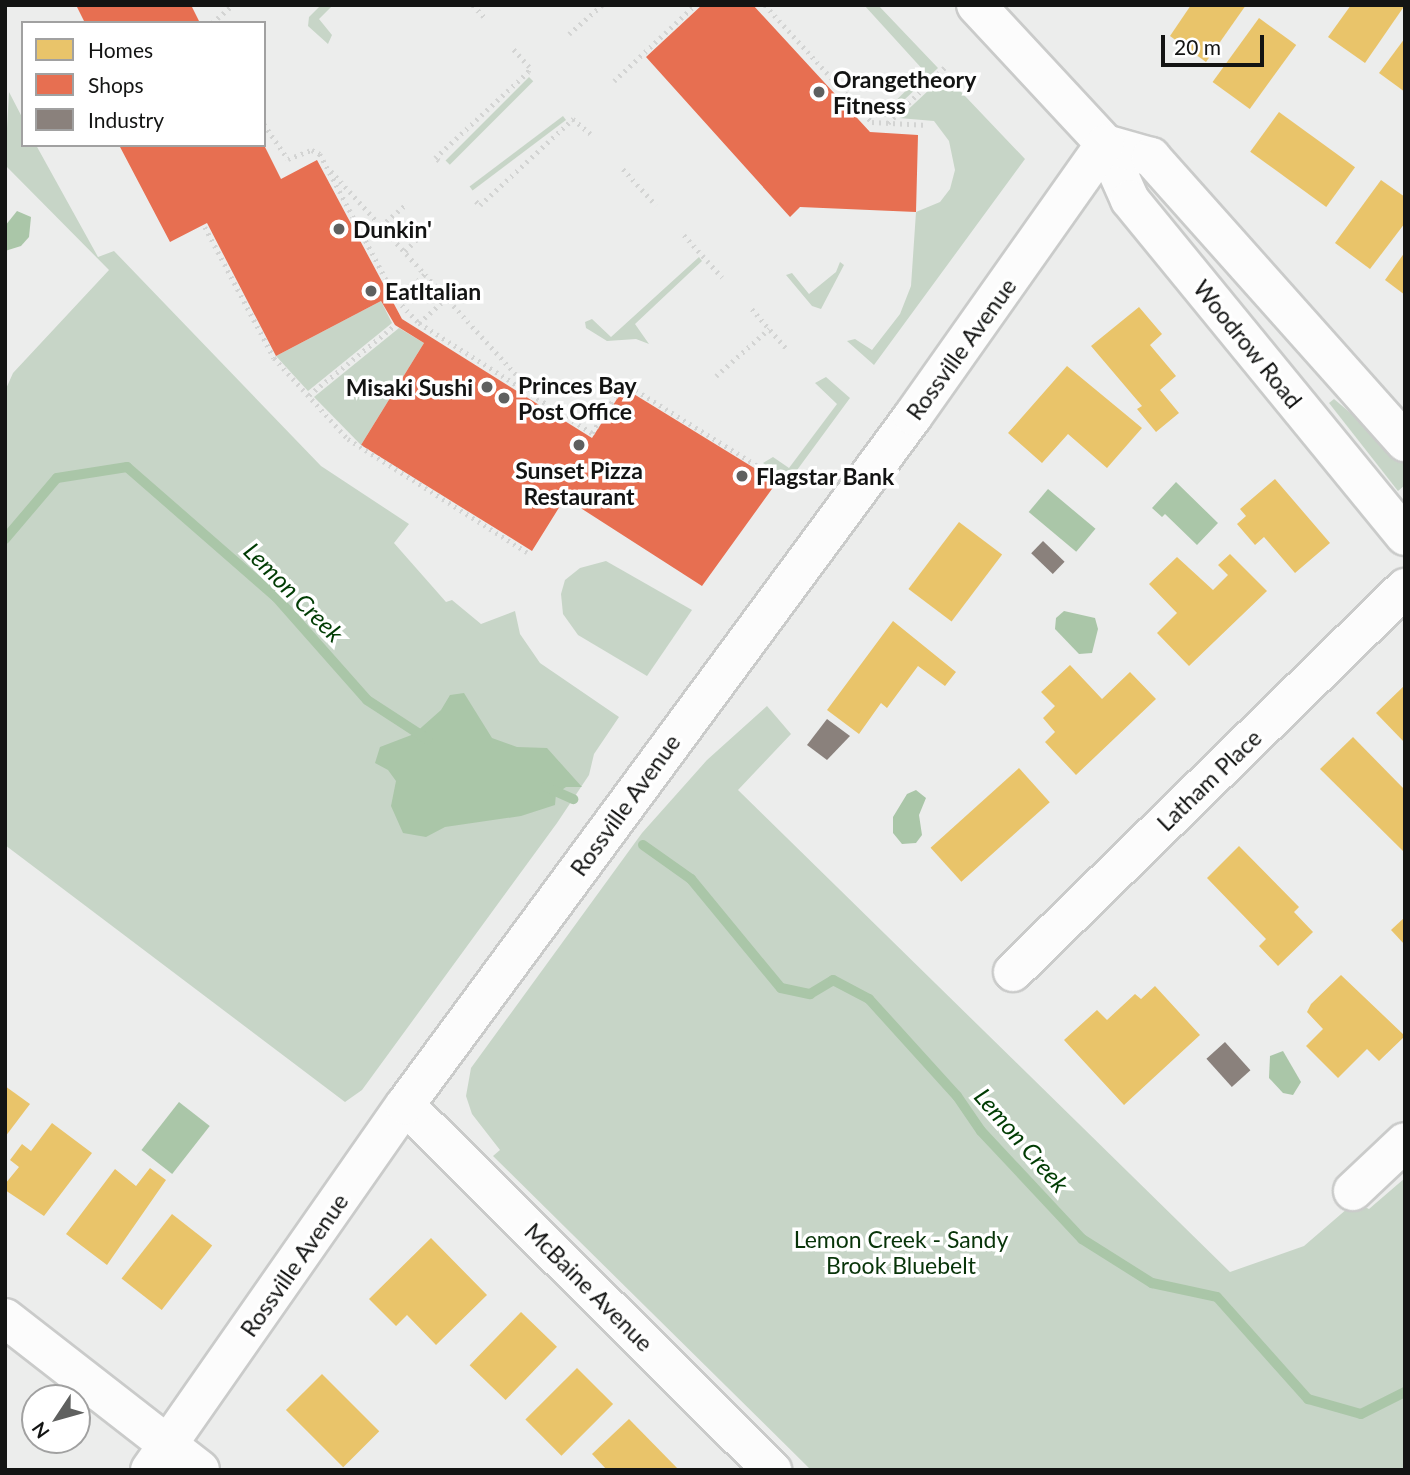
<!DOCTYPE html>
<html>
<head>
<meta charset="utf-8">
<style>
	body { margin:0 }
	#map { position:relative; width:1410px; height:1475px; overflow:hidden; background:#ecedec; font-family:Lato,sans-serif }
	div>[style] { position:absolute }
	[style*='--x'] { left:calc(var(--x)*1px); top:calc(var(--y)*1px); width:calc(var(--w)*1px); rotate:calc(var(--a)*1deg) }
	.green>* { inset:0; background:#c7d5c7; transform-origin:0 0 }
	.water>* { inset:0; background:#aac6a8; transform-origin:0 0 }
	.homes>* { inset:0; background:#e9c46a; transform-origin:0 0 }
	.shops>* { inset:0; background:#e76f51 }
	.industry>* { inset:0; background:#8a817c; transform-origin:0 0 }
	.stream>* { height:10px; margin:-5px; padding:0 5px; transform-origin:5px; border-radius:5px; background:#aac6a8 }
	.path>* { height:4.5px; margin-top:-2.25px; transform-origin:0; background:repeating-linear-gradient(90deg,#d3d4d3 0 2px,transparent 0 7px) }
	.roads { filter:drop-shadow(2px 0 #cacbca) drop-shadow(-2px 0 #cacbca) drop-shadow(0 2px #cacbca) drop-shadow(0 -2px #cacbca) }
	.minor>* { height:38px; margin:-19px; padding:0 19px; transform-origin:19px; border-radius:19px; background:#fcfcfc }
	.dots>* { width:19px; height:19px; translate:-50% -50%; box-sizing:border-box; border:4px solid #fff; border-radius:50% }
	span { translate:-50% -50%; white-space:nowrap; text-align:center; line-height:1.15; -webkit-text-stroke:7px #fff; paint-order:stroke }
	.poi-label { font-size:23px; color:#131413; font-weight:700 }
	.left { translate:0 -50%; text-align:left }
	.right { translate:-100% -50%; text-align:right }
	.street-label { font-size:23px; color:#131413 }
	.park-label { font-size:23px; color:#083409 }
	.water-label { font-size:24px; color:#003c03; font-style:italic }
	.frame { position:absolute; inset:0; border:7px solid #131413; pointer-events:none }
	.legend { position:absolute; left:21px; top:21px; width:245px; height:126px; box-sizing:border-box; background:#fff; border:2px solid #a1a1a1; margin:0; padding:9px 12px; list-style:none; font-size:21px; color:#131413 }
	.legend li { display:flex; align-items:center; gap:14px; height:35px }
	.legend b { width:35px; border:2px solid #a1a1a1 }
	.north { position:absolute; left:21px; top:1384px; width:70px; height:70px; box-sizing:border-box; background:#fff; border:2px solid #a1a1a1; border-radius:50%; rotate:234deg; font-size:19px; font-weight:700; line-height:28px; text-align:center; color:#131413 }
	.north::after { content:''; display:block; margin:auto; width:24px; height:32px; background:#5f605f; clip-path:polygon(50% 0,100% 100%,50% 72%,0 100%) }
	.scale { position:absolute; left:1161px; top:35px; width:103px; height:32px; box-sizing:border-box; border:4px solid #131413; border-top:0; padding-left:9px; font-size:21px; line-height:24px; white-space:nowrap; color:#131413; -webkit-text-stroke:5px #fff; paint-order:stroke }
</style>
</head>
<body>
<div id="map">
	<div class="green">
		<div style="clip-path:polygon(321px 5px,333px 5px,319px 19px,332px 35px,328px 44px,308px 26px,309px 17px)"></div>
		<div style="clip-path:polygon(864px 5px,878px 5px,938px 68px,886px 117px,879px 117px,925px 72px)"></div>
		<div style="clip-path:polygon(945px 75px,1025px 159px,874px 365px,847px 341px,855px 339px,872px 350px,900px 314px,911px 286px,916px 212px,940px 202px,950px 189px,955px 170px,949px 141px,934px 121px,899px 118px)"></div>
		<div style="left:529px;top:77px;width:6px;height:118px;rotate:45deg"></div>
		<div style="clip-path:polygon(9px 92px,23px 119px,23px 145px,36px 145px,98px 257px,114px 251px,321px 466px,409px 524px,394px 543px,446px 602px,452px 600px,481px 624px,515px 611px,520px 634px,540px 663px,619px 717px,594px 754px,589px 775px,557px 823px,362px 1090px,345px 1102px,5px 845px,5px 391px,13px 373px,109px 270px,5px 165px)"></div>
		<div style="left:563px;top:116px;width:5px;height:117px;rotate:53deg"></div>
		<div style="clip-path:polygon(699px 257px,702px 261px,635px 324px,649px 344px,636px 339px,607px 341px,586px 328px,585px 322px,592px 319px,611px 337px)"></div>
		<div style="clip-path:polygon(840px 262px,844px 265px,821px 309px,812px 306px,786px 275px,792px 273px,809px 294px,836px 272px)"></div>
		<div style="clip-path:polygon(381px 301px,392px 323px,308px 391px,276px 356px)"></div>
		<div style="clip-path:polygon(399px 328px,424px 343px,361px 445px,314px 397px)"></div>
		<div style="clip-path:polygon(826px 377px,850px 398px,789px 481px,763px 463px,773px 457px,789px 468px,837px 404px,815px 383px)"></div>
		<div style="clip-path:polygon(1334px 399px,1405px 459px,1405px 485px,1398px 491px,1329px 403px)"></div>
		<div style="clip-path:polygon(606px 561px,692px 610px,647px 676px,578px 635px,563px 614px,561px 594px,565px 580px,580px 568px)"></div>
		<div style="clip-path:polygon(767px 706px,791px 734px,738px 790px,1230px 1272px,1304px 1246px,1355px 1202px,1369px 1209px,1405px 1178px,1405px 1470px,811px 1470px,493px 1156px,500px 1150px,472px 1114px,466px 1096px,471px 1068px,642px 833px,707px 760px)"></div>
	</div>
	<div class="water">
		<div style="clip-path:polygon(17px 211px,31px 217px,29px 237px,21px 246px,5px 251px,5px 226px)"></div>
		<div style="clip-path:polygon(1176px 482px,1218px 523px,1197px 545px,1165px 514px,1162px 517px,1152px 508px)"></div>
		<div style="left:1048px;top:489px;width:62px;height:30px;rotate:40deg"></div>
		<div style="clip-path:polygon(1064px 611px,1095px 618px,1098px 629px,1092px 653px,1079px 654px,1055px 629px,1056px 618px)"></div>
		<div style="clip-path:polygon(464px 693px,492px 738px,517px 747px,547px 748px,582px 787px,566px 787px,556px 794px,555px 805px,521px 816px,445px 827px,426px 837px,403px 833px,391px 806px,396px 781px,388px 770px,375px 763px,380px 747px,414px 734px,441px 710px,450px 695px)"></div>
		<div style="clip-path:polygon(916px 790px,926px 798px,919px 815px,922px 835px,916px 843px,902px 844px,893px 833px,893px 817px,907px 794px)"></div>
		<div style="clip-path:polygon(1283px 1051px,1301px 1082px,1293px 1095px,1283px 1093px,1269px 1078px,1270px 1056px)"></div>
		<div style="left:179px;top:1102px;width:39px;height:61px;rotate:38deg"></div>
	</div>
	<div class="homes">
		<div style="clip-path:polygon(1191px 5px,1246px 5px,1206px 62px,1170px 36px)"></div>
		<div style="clip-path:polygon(1351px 5px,1405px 5px,1365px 63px,1328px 37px)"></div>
		<div style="left:1259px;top:18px;width:46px;height:79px;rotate:36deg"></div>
		<div style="clip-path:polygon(1405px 38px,1405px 92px,1379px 73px)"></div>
		<div style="left:1279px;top:112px;width:94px;height:49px;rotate:36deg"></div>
		<div style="clip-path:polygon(1381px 180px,1405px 197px,1405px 223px,1370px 269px,1335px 243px)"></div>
		<div style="clip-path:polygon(1405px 252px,1405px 295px,1385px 280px)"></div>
		<div style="clip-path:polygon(1139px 307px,1162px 334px,1150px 345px,1176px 376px,1160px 390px,1179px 413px,1156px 432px,1137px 409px,1142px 406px,1091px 346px)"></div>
		<div style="clip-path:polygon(1067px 366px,1142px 428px,1107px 468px,1068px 434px,1042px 463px,1008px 433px)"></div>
		<div style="clip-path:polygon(1275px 479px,1330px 543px,1295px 573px,1264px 537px,1255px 545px,1237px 524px,1246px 516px,1240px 509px)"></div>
		<div style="left:959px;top:522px;width:54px;height:84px;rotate:37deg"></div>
		<div style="clip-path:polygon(1230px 554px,1267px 591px,1189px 666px,1157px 633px,1177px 613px,1149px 584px,1177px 557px,1213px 590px,1228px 575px,1218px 565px)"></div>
		<div style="clip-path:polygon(893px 621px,956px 672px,945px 686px,918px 666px,887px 708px,881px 703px,859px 734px,827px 710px)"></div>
		<div style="clip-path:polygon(1070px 665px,1102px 699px,1130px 672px,1156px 699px,1076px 775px,1045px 742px,1055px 732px,1043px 718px,1055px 706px,1041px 692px)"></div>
		<div style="clip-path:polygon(1405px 685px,1405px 743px,1376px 713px)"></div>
		<div style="clip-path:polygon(1353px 737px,1405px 790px,1403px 851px,1320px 769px)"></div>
		<div style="left:1019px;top:768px;width:46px;height:119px;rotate:48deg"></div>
		<div style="clip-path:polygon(1239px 846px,1299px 907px,1294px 912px,1313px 932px,1278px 966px,1259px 946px,1266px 939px,1207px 878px)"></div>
		<div style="clip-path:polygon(1405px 917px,1405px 945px,1391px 930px)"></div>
		<div style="clip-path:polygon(1341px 975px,1405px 1036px,1379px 1061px,1367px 1049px,1338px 1078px,1306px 1046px,1323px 1029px,1307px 1012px,1311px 1004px)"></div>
		<div style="clip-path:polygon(1155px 986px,1200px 1035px,1124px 1105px,1064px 1040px,1097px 1010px,1107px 1020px,1135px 994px,1141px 999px)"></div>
		<div style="clip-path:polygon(5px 1086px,30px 1104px,5px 1137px)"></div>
		<div style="clip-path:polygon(52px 1123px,92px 1153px,44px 1216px,5px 1190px,5px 1184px,19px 1167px,10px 1160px,22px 1144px,31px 1151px)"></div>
		<div style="clip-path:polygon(150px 1168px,166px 1180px,107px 1265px,66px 1234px,115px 1169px,136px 1186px)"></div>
		<div style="left:172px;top:1214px;width:51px;height:82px;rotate:38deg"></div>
		<div style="clip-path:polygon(431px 1238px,487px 1295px,436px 1345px,407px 1315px,396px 1326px,369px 1299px)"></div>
		<div style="left:521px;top:1312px;width:50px;height:74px;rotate:44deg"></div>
		<div style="left:577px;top:1368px;width:51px;height:73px;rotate:45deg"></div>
		<div style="left:322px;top:1374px;width:81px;height:51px;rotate:45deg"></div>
		<div style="clip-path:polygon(629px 1419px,679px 1470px,607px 1470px,592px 1454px)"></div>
	</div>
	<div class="shops">
		<div style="clip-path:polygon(76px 5px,195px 5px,192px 7px,200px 23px,85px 23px)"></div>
		<div style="clip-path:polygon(702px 5px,753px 5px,870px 132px,918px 135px,916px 212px,800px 207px,790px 217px,646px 57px)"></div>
		<div style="clip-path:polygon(119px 145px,264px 145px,281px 179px,317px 160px,402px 319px,592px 438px,624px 388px,777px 482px,702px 586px,565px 498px,532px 551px,361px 445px,424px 343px,395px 325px,381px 301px,276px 356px,207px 223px,170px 242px)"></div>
	</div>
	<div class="industry">
		<div style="left:1043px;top:541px;width:30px;height:17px;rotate:44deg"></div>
		<div style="clip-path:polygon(827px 719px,850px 736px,827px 760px,807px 745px)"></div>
		<div style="left:1225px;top:1042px;width:38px;height:25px;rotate:48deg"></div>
	</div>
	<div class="stream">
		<div style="--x:5;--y:539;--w:80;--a:-49.6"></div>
		<div style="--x:57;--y:478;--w:71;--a:-8.9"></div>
		<div style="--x:127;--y:467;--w:198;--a:41.1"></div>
		<div style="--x:276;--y:597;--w:137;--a:48.5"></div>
		<div style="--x:367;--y:700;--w:72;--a:33"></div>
		<div style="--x:546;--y:787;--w:30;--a:24"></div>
		<div style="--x:643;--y:845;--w:59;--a:35.3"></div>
		<div style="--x:691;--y:879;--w:141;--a:50.5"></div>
		<div style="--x:781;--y:988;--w:30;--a:12"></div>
		<div style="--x:810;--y:994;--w:27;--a:-31"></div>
		<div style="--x:833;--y:980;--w:41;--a:27.8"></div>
		<div style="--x:869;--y:999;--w:131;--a:47.8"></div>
		<div style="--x:957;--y:1096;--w:42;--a:55.6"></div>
		<div style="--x:981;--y:1131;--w:148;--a:46.9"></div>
		<div style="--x:1082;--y:1239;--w:83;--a:32.2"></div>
		<div style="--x:1152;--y:1283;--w:66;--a:12.2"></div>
		<div style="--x:1217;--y:1297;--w:137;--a:48.3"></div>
		<div style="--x:1308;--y:1399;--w:55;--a:15.8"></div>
		<div style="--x:1361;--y:1414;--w:49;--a:-26.6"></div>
	</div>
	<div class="path">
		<div style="--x:473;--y:5;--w:19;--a:47"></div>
		<div style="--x:765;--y:5;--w:159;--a:47.6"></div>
		<div style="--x:872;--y:122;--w:56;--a:3.1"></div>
		<div style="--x:212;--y:23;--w:28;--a:-41"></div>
		<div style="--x:569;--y:34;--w:44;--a:-41.3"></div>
		<div style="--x:614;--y:81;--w:111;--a:-43.2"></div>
		<div style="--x:888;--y:123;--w:80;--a:-44.5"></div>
		<div style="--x:264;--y:124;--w:42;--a:55.6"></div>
		<div style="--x:288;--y:159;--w:26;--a:-21"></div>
		<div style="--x:312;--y:150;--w:9;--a:27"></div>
		<div style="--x:320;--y:154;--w:165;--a:62.2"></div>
		<div style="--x:397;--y:300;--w:32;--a:46"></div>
		<div style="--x:419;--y:323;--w:205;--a:32.4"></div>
		<div style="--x:592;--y:433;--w:59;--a:-57.4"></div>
		<div style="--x:624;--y:383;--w:201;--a:31.8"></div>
		<div style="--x:439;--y:161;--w:5;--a:-143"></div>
		<div style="--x:435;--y:158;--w:127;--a:-42.8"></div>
		<div style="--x:528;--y:72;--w:5;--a:-79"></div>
		<div style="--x:529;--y:67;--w:24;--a:-132"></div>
		<div style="--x:623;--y:169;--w:49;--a:47.5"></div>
		<div style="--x:331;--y:171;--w:299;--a:47.7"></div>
		<div style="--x:476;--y:201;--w:6;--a:45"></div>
		<div style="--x:480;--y:205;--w:127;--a:-42.8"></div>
		<div style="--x:573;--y:119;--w:23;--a:40"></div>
		<div style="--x:381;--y:226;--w:33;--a:-41"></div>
		<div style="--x:205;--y:227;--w:148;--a:62.2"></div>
		<div style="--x:274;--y:358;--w:110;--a:47.6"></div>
		<div style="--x:348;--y:439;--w:212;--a:32.3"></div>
		<div style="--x:684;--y:235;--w:57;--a:47.9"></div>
		<div style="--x:405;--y:251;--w:31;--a:-45"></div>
		<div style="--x:397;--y:300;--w:38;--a:-43"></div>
		<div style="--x:752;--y:309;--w:52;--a:48.9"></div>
		<div style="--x:419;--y:323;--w:38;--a:-42"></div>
		<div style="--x:716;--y:376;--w:71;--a:-41.6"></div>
		<div style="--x:309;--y:395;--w:111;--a:-39.1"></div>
	</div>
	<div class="roads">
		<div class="minor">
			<div style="--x:976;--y:5;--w:190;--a:47.1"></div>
			<div style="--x:1105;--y:144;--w:61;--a:65.9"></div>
			<div style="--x:1130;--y:200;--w:434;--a:50.7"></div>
			<div style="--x:1105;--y:144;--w:48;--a:15.8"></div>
			<div style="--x:1151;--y:157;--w:382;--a:48.3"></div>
			<div style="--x:1013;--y:972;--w:549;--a:-44.41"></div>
			<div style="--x:405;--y:1105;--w:518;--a:44.84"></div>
			<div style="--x:1353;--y:1191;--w:71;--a:-43.3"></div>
			<div style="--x:5;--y:1318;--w:247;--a:37.9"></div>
			<div style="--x:150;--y:1470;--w:445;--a:-55.1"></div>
			<div style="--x:405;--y:1105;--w:856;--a:-53.6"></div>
			<div style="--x:913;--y:416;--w:333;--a:-54.8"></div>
		</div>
	</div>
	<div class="dots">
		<div style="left:819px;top:92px;background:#5f605f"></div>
		<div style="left:339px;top:229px;background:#5f605f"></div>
		<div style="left:371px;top:291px;background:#5f605f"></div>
		<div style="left:487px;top:387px;background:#5f605f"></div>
		<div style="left:504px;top:398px;background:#5f605f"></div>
		<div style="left:579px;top:445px;background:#5f605f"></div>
		<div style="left:742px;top:476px;background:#5f605f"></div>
	</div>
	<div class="poi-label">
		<span class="left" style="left:833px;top:92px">Orangetheory<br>Fitness</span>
		<span class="left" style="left:353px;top:229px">Dunkin'</span>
		<span class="left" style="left:385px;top:291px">EatItalian</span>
		<span class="left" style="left:518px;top:398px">Princes Bay<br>Post Office</span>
		<span class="right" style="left:473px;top:387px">Misaki Sushi</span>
		<span style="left:579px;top:483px">Sunset Pizza<br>Restaurant</span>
		<span class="left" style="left:756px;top:476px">Flagstar Bank</span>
	</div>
	<div class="street-label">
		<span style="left:1248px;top:344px;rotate:51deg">Woodrow Road</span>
		<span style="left:961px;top:349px;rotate:-54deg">Rossville Avenue</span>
		<span style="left:1209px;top:780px;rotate:-44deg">Latham Place</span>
		<span style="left:625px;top:805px;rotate:-54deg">Rossville Avenue</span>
		<span style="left:294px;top:1265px;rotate:-55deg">Rossville Avenue</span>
		<span style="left:589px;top:1287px;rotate:45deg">McBaine Avenue</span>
	</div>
	<div class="park-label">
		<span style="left:901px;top:1252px">Lemon Creek - Sandy<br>Brook Bluebelt</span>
	</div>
	<div class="water-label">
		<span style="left:294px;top:592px;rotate:45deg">Lemon Creek</span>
		<span style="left:1022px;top:1140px;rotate:49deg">Lemon Creek</span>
	</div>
	<div class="frame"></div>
	<ul class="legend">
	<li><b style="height:19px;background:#e9c46a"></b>Homes</li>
	<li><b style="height:19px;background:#e76f51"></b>Shops</li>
	<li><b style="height:19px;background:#8a817c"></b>Industry</li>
	</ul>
	<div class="north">N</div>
	<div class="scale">20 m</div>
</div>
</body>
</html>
